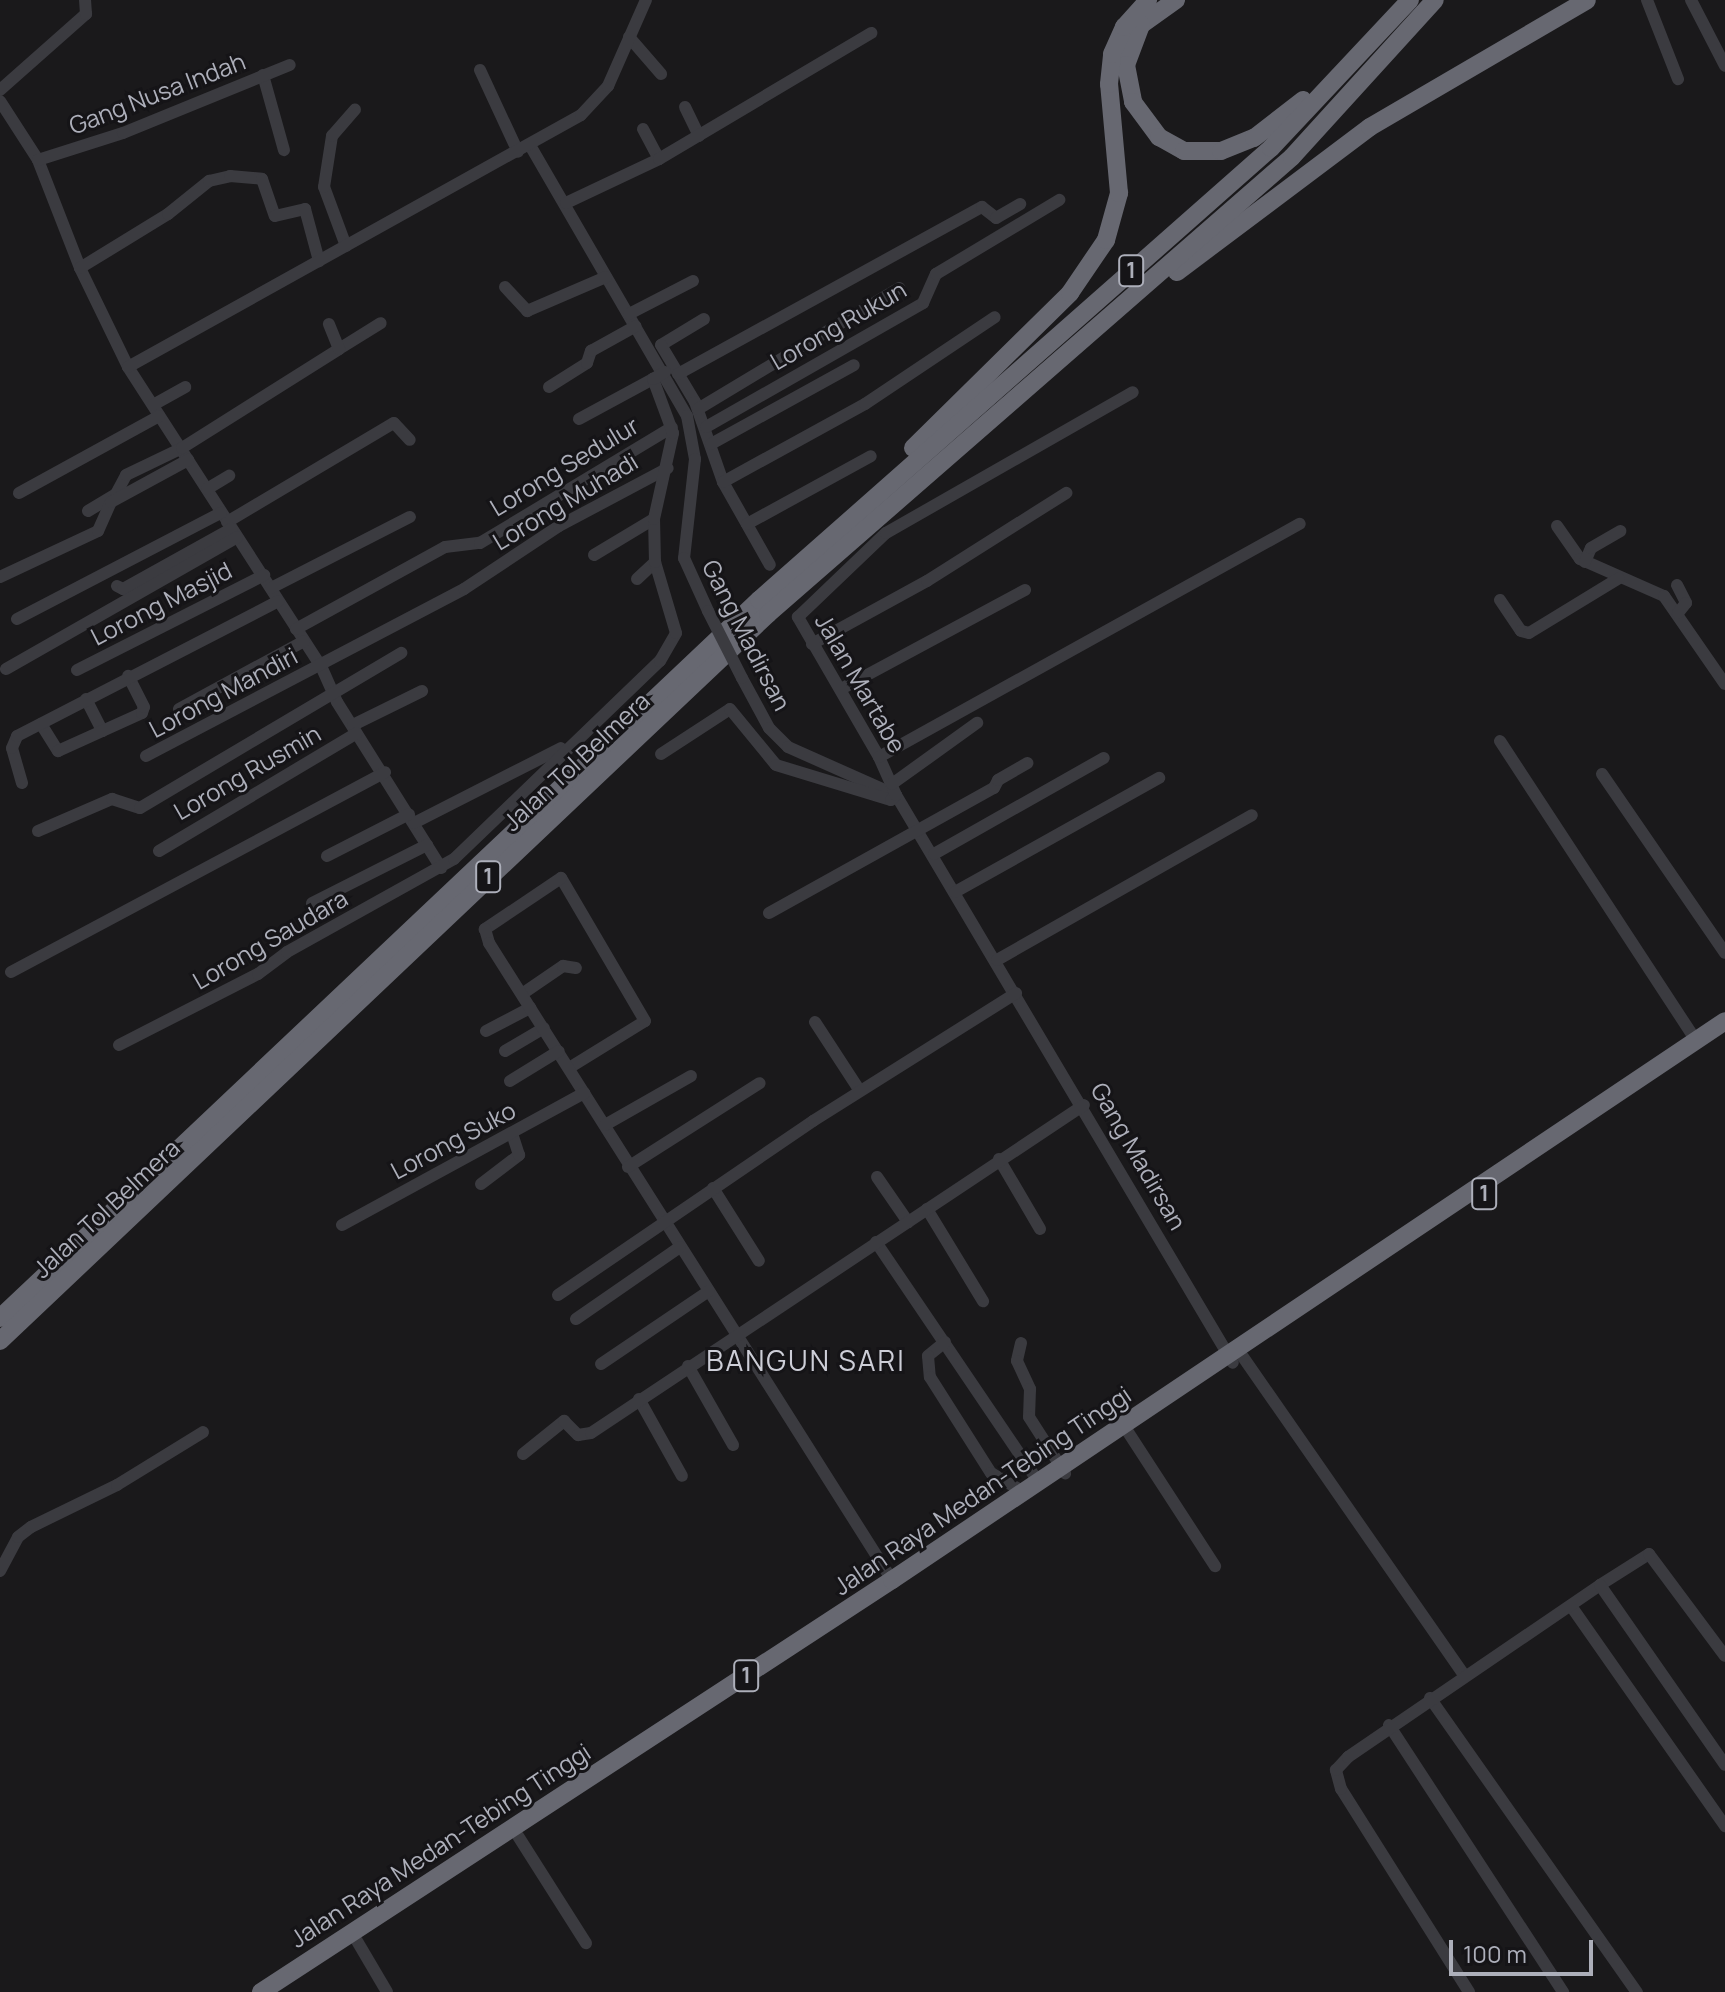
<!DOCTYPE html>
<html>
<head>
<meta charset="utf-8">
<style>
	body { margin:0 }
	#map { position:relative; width:1725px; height:1992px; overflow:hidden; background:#1a191b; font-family:Manrope,sans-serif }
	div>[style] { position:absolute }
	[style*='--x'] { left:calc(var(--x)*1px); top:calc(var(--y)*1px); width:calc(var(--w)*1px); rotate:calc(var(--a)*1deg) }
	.minor>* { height:12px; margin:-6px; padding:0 6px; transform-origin:6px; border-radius:6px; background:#3b3b40 }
	.highway>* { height:18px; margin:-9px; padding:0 9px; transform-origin:9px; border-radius:9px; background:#676871 }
	.minor-bridge>* { height:12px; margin:-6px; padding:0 6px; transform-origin:6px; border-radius:6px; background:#3b3b40 }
	span { translate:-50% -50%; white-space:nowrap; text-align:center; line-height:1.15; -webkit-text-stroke:6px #151417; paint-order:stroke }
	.shield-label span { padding:2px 6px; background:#151417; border:2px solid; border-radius:6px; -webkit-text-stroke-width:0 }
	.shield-label { font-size:22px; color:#adafba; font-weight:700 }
	.street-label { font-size:24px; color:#adafba }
	.quarter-label { font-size:28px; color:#cdced7; letter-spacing:2px }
	.scale { position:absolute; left:1449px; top:1940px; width:144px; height:36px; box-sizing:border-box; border:4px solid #adafba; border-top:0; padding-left:10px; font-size:24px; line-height:28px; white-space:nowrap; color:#adafba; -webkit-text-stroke:6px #151417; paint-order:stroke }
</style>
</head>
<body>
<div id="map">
	<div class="minor">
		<div style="--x:1647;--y:0;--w:85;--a:68.6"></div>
		<div style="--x:1691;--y:0;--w:74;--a:62.7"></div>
		<div style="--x:629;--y:37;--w:49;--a:49.1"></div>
		<div style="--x:480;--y:70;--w:90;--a:65.1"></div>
		<div style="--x:263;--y:75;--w:78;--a:74.4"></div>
		<div style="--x:0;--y:90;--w:115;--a:-41.5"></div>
		<div style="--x:86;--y:14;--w:14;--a:-94"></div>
		<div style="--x:0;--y:101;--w:70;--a:57.2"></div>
		<div style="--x:38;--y:160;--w:116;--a:68.7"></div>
		<div style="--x:80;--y:268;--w:110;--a:64.1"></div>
		<div style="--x:128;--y:367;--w:356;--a:57.2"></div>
		<div style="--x:321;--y:666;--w:39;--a:66"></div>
		<div style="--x:337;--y:702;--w:196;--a:57.9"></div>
		<div style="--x:685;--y:107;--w:32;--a:64"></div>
		<div style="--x:643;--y:129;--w:34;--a:62"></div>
		<div style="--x:531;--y:147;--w:311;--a:59.9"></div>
		<div style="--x:687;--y:416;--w:44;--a:79.5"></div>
		<div style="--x:695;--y:459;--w:100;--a:96.3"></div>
		<div style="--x:684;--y:558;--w:58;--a:65.6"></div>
		<div style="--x:38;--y:160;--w:89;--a:-17.6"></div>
		<div style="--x:123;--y:133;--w:180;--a:-22.2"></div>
		<div style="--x:566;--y:203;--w:103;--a:-25.3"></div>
		<div style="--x:659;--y:159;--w:247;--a:-30.7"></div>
		<div style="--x:346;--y:246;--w:63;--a:-110.4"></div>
		<div style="--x:324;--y:187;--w:52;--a:-81.1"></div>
		<div style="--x:332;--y:136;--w:35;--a:-49"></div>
		<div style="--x:80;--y:268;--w:103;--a:-31.5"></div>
		<div style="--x:168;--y:214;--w:53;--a:-38.8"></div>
		<div style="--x:209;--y:181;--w:22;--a:-13"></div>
		<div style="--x:230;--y:176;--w:32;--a:5"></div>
		<div style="--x:262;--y:179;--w:39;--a:71"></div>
		<div style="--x:275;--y:216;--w:31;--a:-13"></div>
		<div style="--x:305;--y:209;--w:54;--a:74.9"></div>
		<div style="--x:505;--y:287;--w:33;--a:47"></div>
		<div style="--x:527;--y:311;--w:86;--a:-23.3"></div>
		<div style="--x:629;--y:314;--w:72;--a:-27.3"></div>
		<div style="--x:704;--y:319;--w:50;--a:148.8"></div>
		<div style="--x:661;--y:345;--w:66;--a:59.2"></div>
		<div style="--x:695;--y:402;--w:85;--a:70.7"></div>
		<div style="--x:723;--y:482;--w:95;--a:60.5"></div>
		<div style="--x:339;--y:349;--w:49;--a:-31.8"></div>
		<div style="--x:128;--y:367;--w:518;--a:-29.09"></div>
		<div style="--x:581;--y:115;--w:40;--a:-47"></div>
		<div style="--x:608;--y:86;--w:94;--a:-66.2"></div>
		<div style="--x:678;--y:374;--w:347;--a:-28.8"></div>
		<div style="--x:982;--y:207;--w:18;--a:38"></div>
		<div style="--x:996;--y:218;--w:28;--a:-30"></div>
		<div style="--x:549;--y:387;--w:45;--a:-32.3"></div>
		<div style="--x:587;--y:363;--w:13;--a:-72"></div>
		<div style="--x:591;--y:351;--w:51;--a:-29.1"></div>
		<div style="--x:153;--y:405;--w:37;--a:-29"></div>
		<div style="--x:698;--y:409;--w:235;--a:-31"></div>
		<div style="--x:579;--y:419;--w:84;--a:-28.4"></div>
		<div style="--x:706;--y:427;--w:250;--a:-29.7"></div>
		<div style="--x:923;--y:303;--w:32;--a:-66"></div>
		<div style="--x:936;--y:274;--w:144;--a:-31"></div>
		<div style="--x:711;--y:444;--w:163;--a:-28.9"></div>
		<div style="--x:723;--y:482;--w:162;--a:-28.8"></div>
		<div style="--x:865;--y:404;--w:156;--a:-33.8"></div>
		<div style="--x:207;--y:489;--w:26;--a:-31"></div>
		<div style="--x:19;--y:493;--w:160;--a:-28.8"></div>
		<div style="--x:88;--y:511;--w:33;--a:-31"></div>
		<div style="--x:116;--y:494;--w:21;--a:-62"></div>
		<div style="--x:126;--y:475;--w:62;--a:-25.7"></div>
		<div style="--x:182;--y:448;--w:186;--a:-32.2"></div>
		<div style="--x:339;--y:349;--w:27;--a:-112"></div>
		<div style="--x:227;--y:522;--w:194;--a:-30.7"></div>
		<div style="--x:394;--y:423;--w:23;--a:47"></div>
		<div style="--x:747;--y:524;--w:141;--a:-28.7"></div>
		<div style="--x:1557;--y:526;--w:40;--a:55.1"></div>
		<div style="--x:1580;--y:559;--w:92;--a:23.8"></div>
		<div style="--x:1664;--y:596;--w:107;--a:55.3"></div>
		<div style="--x:594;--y:555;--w:70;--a:-31"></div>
		<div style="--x:1585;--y:562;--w:15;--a:-67"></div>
		<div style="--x:1591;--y:548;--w:34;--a:-30"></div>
		<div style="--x:0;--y:577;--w:108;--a:-25.1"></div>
		<div style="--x:98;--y:531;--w:32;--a:-66"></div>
		<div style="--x:111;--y:502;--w:88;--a:-28.6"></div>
		<div style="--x:637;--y:579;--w:25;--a:-43"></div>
		<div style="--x:1677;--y:585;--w:20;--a:63"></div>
		<div style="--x:1686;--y:603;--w:13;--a:129"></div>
		<div style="--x:117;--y:586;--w:7;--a:27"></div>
		<div style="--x:123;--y:589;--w:124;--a:-29.1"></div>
		<div style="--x:271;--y:588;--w:156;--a:-27.1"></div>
		<div style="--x:1500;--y:600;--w:37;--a:56"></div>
		<div style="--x:1521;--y:631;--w:8;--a:14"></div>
		<div style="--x:1529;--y:633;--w:105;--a:-31.4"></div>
		<div style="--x:17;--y:619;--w:230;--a:-27.5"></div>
		<div style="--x:296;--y:629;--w:170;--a:-28.8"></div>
		<div style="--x:445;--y:547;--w:35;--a:-7"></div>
		<div style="--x:480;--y:543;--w:224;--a:-31.1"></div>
		<div style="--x:812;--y:644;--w:131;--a:-28.7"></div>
		<div style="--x:927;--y:581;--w:165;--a:-32.3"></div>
		<div style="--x:6;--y:669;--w:266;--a:-29.7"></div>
		<div style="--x:77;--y:670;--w:210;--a:-26.9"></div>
		<div style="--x:742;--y:678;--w:57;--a:61.6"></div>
		<div style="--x:769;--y:728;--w:27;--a:45"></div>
		<div style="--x:788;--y:747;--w:118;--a:24"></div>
		<div style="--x:896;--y:795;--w:660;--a:59.32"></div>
		<div style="--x:841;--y:689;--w:209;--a:-28.3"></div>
		<div style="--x:86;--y:699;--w:36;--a:63"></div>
		<div style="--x:179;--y:709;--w:142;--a:-28.5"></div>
		<div style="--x:41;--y:724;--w:32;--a:58"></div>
		<div style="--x:58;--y:751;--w:92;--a:-24.3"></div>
		<div style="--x:142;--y:713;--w:6;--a:-72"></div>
		<div style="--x:144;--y:707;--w:35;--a:-117"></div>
		<div style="--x:353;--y:725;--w:77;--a:-26.2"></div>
		<div style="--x:1500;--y:741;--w:356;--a:56.8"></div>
		<div style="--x:661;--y:754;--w:82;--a:-33.1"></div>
		<div style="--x:730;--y:709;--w:72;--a:50.6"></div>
		<div style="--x:776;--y:765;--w:120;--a:16.9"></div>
		<div style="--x:891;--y:800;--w:7;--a:-45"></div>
		<div style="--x:896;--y:795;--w:42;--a:-114.1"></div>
		<div style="--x:879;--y:757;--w:162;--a:-120.1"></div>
		<div style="--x:798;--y:617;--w:122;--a:-43.7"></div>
		<div style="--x:886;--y:533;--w:284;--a:-29.7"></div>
		<div style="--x:146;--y:756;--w:359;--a:-27.7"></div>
		<div style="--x:464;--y:589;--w:114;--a:-33.6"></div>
		<div style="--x:559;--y:526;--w:123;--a:-28"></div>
		<div style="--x:879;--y:757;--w:481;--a:-29"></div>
		<div style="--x:1602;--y:774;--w:217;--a:55.5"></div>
		<div style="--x:22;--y:783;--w:36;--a:-106"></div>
		<div style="--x:12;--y:748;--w:13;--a:-67"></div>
		<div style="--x:17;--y:736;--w:294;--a:-27.3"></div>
		<div style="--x:892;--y:784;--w:105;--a:-35.7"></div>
		<div style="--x:414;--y:823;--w:165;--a:-27"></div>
		<div style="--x:38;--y:831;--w:81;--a:-23.4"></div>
		<div style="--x:112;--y:799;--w:29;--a:18"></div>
		<div style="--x:140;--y:808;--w:304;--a:-30.7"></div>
		<div style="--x:159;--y:851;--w:230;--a:-30.8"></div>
		<div style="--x:934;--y:854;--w:195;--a:-29.5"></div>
		<div style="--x:327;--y:856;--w:92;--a:-27.1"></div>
		<div style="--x:955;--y:892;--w:234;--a:-29.2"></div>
		<div style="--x:312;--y:903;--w:129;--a:-26.8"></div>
		<div style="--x:769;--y:913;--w:257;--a:-29.1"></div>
		<div style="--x:994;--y:788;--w:9;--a:-63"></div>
		<div style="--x:998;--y:780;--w:34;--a:-30"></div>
		<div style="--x:997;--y:960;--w:293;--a:-29.6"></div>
		<div style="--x:11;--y:972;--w:424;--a:-28.1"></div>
		<div style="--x:522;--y:994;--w:50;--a:-34.3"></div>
		<div style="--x:563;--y:966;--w:13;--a:9"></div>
		<div style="--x:815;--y:1022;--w:82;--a:56.9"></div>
		<div style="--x:486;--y:1031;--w:50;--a:-27.6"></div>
		<div style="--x:119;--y:1045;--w:156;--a:-27.1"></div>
		<div style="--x:258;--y:974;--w:36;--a:-37"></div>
		<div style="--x:287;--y:952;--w:191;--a:-29.1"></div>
		<div style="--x:454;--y:859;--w:286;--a:-43.9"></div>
		<div style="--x:660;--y:661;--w:32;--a:-60"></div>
		<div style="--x:676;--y:633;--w:74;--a:-106.5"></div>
		<div style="--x:655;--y:562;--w:43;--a:-91.3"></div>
		<div style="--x:654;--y:519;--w:88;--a:-77.5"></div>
		<div style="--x:673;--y:433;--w:58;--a:-110.3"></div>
		<div style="--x:653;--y:379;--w:14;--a:-30"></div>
		<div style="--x:505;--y:1051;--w:45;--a:-30.5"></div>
		<div style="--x:569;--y:1068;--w:89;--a:-31.7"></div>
		<div style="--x:645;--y:1021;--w:166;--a:-120.4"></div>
		<div style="--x:561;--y:878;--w:92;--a:146.1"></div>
		<div style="--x:485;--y:929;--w:15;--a:74"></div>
		<div style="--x:489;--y:943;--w:754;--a:57.68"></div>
		<div style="--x:510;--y:1081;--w:57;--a:-31.5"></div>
		<div style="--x:605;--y:1125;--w:99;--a:-29.7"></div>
		<div style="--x:999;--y:1159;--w:81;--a:59.6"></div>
		<div style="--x:628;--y:1167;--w:156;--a:-32.5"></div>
		<div style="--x:877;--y:1177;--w:55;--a:55.4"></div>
		<div style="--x:481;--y:1184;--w:48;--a:-37.3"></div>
		<div style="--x:519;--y:1155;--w:23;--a:-108"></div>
		<div style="--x:713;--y:1188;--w:86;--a:57.8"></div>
		<div style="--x:927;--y:1209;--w:108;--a:58.7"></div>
		<div style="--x:342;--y:1225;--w:276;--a:-28.6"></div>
		<div style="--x:876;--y:1242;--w:289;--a:55.9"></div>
		<div style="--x:558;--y:1295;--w:309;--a:-34.3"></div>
		<div style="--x:813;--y:1121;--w:240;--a:-32.2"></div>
		<div style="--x:576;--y:1319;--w:126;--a:-34.7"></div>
		<div style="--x:945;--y:1342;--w:22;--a:141"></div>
		<div style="--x:928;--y:1356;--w:21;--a:85"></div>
		<div style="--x:930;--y:1377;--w:114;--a:57.6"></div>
		<div style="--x:991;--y:1473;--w:36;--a:30"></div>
		<div style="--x:1021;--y:1343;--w:18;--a:103"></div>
		<div style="--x:1017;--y:1361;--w:31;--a:65"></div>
		<div style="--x:1030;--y:1389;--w:28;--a:92"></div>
		<div style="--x:1029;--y:1417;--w:67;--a:57.3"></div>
		<div style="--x:1243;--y:1357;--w:387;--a:55.2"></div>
		<div style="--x:601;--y:1364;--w:130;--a:-34.1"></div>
		<div style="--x:688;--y:1366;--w:91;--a:60.3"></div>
		<div style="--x:639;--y:1399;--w:88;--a:60.8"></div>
		<div style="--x:1128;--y:1432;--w:160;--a:57"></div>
		<div style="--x:523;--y:1454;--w:53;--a:-38.8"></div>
		<div style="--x:564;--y:1421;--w:20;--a:45"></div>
		<div style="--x:578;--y:1435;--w:13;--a:-9"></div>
		<div style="--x:591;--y:1433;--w:592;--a:-33.64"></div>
		<div style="--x:0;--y:1571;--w:38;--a:-62"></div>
		<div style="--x:18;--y:1537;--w:16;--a:-38"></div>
		<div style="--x:31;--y:1527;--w:96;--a:-26"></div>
		<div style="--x:117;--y:1485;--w:101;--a:-31.6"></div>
		<div style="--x:1600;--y:1585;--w:58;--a:-32.3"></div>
		<div style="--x:1649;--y:1554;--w:127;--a:53.3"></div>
		<div style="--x:1571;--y:1606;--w:269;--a:55"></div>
		<div style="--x:1430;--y:1698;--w:360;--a:54.9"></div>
		<div style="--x:1389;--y:1725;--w:319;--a:56.9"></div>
		<div style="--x:518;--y:1836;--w:127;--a:57.6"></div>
		<div style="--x:357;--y:1941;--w:59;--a:59.5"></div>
		<div style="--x:1469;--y:1992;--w:240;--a:-122.2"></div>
		<div style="--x:1341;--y:1789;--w:20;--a:-105"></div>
		<div style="--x:1336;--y:1770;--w:18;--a:-47"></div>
		<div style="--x:1348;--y:1757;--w:305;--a:-34.3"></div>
		<div style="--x:1600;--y:1585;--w:219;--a:55.2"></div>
	</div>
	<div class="highway">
		<div style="--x:1176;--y:0;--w:43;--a:144.5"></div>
		<div style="--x:1141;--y:25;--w:43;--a:110.6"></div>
		<div style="--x:1126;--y:65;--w:38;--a:79"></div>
		<div style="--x:1133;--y:102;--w:44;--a:53.4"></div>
		<div style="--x:1159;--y:137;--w:29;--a:29"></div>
		<div style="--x:1184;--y:151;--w:37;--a:0"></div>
		<div style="--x:1221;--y:151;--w:35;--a:-22"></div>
		<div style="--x:1254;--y:138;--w:62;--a:-37.8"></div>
		<div style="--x:1177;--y:272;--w:241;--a:-36.9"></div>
		<div style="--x:1370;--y:127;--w:251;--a:-30.3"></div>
		<div style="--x:913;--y:448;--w:221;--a:-44.6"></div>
		<div style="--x:1070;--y:293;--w:64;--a:-55.8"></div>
		<div style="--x:1106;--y:240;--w:49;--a:-74.5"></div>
		<div style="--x:1119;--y:193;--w:109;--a:-95.2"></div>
		<div style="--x:1109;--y:84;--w:30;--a:-84"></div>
		<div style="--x:1112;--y:54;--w:30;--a:-66"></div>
		<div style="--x:1124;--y:27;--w:36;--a:-48"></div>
		<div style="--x:0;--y:1318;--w:1045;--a:-43.41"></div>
		<div style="--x:759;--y:600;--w:683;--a:-41.44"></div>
		<div style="--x:1271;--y:148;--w:203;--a:-46.8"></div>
		<div style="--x:0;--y:1341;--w:1058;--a:-43.43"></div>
		<div style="--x:768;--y:614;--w:695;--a:-41.09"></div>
		<div style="--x:1292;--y:157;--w:212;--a:-47.7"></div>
		<div style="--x:261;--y:1992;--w:754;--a:-33.14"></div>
		<div style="--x:892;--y:1580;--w:1003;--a:-33.86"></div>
	</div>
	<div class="minor-bridge">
		<div style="--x:708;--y:611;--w:75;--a:63.1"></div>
	</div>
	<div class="shield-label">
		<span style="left:1131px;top:271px">1</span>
		<span style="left:488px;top:877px">1</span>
		<span style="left:1484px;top:1194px">1</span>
		<span style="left:746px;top:1676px">1</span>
	</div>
	<div class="street-label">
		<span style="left:157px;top:93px;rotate:-21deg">Gang Nusa Indah</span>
		<span style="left:838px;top:325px;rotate:-30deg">Lorong Rukun</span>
		<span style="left:564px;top:466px;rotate:-31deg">Lorong Sedulur</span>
		<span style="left:565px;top:501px;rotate:-31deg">Lorong Muhadi</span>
		<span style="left:161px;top:603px;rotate:-27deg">Lorong Masjid</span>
		<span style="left:747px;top:635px;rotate:63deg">Gang Madirsan</span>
		<span style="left:861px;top:683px;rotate:60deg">Jalan Martabe</span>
		<span style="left:223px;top:692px;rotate:-28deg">Lorong Mandiri</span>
		<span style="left:576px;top:761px;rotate:-43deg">Jalan Tol Belmera</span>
		<span style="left:247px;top:772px;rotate:-30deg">Lorong Rusmin</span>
		<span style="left:270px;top:939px;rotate:-30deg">Lorong Saudara</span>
		<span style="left:453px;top:1140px;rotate:-28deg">Lorong Suko</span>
		<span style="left:1139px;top:1156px;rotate:60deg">Gang Madirsan</span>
		<span style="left:106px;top:1208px;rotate:-43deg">Jalan Tol Belmera</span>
		<span style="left:982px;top:1490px;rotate:-34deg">Jalan Raya Medan-Tebing Tinggi</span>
		<span style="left:440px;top:1845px;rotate:-33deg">Jalan Raya Medan-Tebing Tinggi</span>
	</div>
	<div class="quarter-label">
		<span style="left:806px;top:1360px">BANGUN SARI</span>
	</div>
	<div class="scale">100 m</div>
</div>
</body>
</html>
